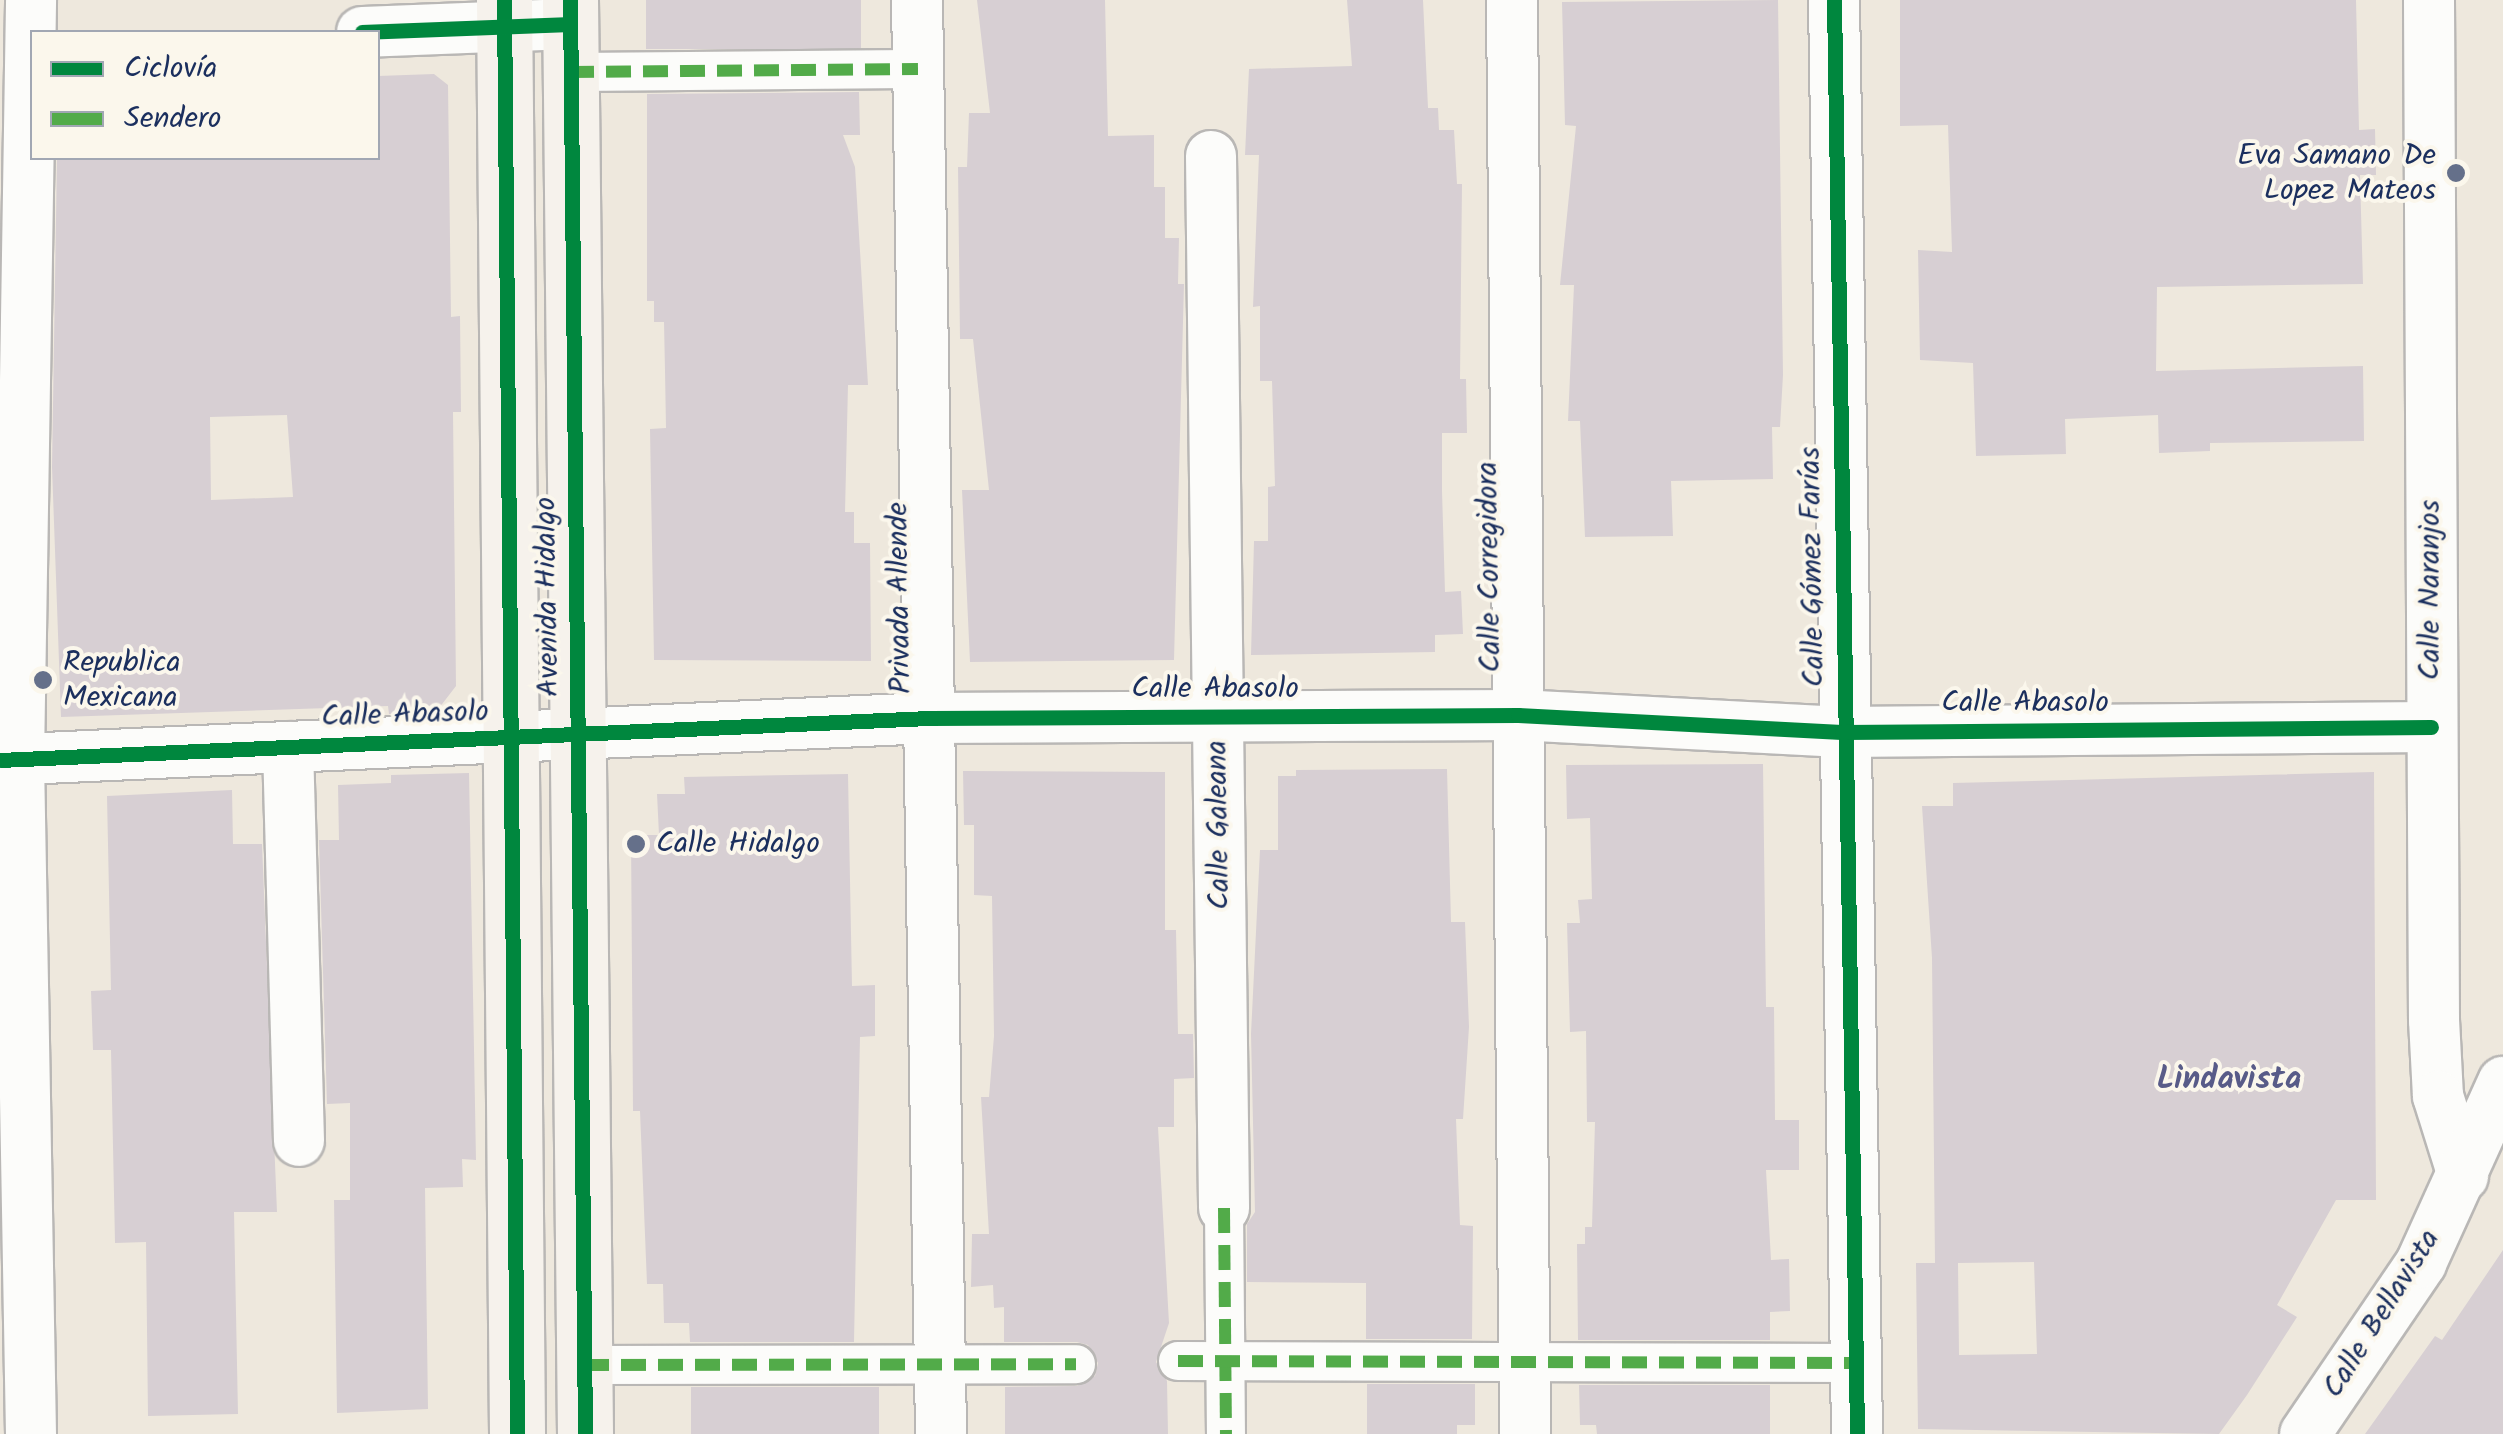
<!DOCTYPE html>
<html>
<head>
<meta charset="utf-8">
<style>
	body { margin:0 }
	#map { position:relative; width:2503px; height:1434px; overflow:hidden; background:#eee8dd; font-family:Kalam,sans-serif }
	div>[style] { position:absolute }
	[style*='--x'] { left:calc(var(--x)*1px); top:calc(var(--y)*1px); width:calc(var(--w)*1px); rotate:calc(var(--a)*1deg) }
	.building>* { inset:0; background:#d7cfd3; transform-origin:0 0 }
	.roads { filter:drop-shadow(2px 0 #b9b7b5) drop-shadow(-2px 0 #b9b7b5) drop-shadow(0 2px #b9b7b5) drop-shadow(0 -2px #b9b7b5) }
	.pedestrian>* { height:38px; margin:-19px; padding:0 19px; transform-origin:19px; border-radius:19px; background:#fcfcfa }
	.minor>* { height:50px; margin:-25px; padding:0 25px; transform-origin:25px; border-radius:25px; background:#fcfcfa }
	.secondary>* { height:55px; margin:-27.5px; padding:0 27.5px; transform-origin:27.5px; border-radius:27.5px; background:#f6f2ec }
	.quiet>* { height:12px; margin-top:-6px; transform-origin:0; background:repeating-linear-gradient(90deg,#52ab49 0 25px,transparent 0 37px) }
	.cycleway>* { height:15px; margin:-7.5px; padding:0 7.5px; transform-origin:7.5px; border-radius:7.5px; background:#00873e }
	.dots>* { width:28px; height:28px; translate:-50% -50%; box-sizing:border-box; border:5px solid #fbf7ec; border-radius:50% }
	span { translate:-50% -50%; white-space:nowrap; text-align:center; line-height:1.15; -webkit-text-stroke:8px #fbf7ec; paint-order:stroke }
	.poi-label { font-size:30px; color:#1b2f5e }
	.right { translate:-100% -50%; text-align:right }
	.left { translate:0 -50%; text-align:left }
	.street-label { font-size:30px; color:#1b2f5e }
	.neighbourhood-label { font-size:32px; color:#585b88; font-weight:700 }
	.legend { position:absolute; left:30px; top:30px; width:350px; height:130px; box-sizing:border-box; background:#fbf7ec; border:2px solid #a1a7b3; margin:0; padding:12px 18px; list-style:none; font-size:30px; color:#1b2f5e }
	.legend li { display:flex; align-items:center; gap:20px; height:50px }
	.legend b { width:50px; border:2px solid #a1a7b3 }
</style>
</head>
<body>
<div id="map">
	<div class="building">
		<div style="left:646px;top:0;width:215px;height:49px"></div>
		<div style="clip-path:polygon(977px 0,1105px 0,1108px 136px,1154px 135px,1154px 187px,1165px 187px,1165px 238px,1179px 238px,1178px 284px,1184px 284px,1174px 660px,970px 662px,962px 490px,989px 490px,973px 339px,960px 339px,958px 167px,967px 167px,969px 113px,990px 113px)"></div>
		<div style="clip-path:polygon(1347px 0,1423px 0,1428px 108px,1438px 108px,1439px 130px,1454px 130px,1457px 184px,1462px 184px,1460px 379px,1466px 379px,1467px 433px,1442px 433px,1442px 491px,1445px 592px,1461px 591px,1463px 634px,1435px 635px,1435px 652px,1251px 655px,1254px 541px,1268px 541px,1268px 487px,1275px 486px,1272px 381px,1260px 381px,1260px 306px,1253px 307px,1259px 155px,1245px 155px,1249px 69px,1352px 66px)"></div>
		<div style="clip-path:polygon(1778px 0,1783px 375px,1780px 427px,1772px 427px,1773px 479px,1671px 481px,1673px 536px,1585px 537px,1580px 421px,1568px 421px,1574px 285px,1560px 285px,1576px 126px,1565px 125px,1562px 2px)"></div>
		<div style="clip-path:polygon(1900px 0,2356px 0,2359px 130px,2375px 129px,2376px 175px,2360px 175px,2363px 284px,2157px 287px,2156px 371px,2363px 366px,2364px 441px,2210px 443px,2210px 451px,2159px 453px,2158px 415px,2065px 419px,2066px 454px,1976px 456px,1973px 363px,1920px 360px,1918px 250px,1952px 252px,1948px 125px,1900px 126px)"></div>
		<div style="clip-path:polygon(evenodd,434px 74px,448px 85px,451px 317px,460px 316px,461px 412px,453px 412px,456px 686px,436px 712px,389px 714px,388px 706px,61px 717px,52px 467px,57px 158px,378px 158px,378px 76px,434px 74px,287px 415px,293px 497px,211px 500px,210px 417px,287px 415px)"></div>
		<div style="clip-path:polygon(859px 92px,860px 135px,843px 135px,855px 167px,868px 385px,848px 385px,845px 512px,854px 512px,854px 543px,870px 543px,871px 661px,654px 660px,650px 429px,666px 428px,665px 371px,664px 322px,654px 322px,654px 301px,647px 301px,647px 94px)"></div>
		<div style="clip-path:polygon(1763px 764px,1766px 1007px,1774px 1007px,1775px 1120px,1799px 1120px,1799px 1170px,1766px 1170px,1771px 1260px,1789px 1259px,1790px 1311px,1770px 1312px,1770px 1340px,1578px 1340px,1577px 1244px,1585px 1244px,1585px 1227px,1592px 1227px,1595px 1122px,1587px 1122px,1586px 1031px,1570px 1032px,1567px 923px,1580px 923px,1578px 900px,1592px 899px,1590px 818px,1567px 819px,1566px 765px)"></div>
		<div style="clip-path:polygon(1447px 769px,1451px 922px,1465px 922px,1469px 1027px,1463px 1119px,1456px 1119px,1460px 1225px,1473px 1226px,1472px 1339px,1366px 1339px,1366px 1283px,1247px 1282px,1247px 1224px,1255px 1212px,1251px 1034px,1260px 850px,1278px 850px,1278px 776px,1296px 776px,1296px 770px)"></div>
		<div style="clip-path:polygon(963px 771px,1165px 772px,1165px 930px,1176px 930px,1178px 1034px,1193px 1034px,1194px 1078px,1174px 1079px,1174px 1127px,1158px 1127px,1169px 1323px,1156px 1362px,1167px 1381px,1168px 1434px,1005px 1434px,1005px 1387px,1077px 1386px,1095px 1376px,1098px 1363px,1088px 1345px,1077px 1342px,1004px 1342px,1004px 1307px,994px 1308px,993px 1285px,971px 1287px,972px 1234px,989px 1234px,981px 1097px,989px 1097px,994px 1036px,992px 896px,974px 895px,974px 825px,964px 825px)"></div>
		<div style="clip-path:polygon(evenodd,2374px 772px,2376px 1200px,2336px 1200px,2277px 1305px,2297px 1317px,2247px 1395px,2219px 1434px,1918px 1429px,1916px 1263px,1935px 1263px,1932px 958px,1922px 806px,1953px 806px,1953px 783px,2374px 772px,2034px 1262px,2037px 1354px,1959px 1355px,1958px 1263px,2034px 1262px)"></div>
		<div style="clip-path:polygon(469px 773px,476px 1160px,462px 1159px,463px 1187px,425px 1188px,428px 1409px,337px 1413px,334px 1200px,350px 1200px,350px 1103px,327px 1104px,319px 840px,339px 840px,338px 785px,391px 783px,391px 775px)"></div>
		<div style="clip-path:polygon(848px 774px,852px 986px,875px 985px,875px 1036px,860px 1037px,854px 1342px,690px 1342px,689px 1323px,664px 1323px,663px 1284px,647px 1284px,640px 1111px,633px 1111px,631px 835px,659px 835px,657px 794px,685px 794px,684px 777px)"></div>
		<div style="clip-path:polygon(232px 790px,233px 844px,262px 844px,277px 1212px,234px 1212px,238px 1414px,148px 1416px,146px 1242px,115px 1243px,111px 1050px,93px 1050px,91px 991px,111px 990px,107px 796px)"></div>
		<div style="clip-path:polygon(2503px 1250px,2503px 1434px,2365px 1434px,2435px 1336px,2442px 1340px)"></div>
		<div style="clip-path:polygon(1367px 1384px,1475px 1384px,1475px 1425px,1457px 1425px,1457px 1434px,1367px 1434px)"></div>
		<div style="clip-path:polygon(1579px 1385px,1770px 1385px,1770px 1434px,1597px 1434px,1596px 1425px,1580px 1425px)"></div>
		<div style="left:691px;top:1387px;width:188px;height:47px"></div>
	</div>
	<div class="roads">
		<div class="pedestrian">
			<div style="--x:569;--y:72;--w:349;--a:-0.5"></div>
			<div style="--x:1224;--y:1208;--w:226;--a:89.5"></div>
			<div style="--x:1178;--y:1361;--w:678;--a:0.17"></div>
			<div style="--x:584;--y:1365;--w:492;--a:-0.1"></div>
		</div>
		<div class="minor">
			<div style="--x:917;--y:0;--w:1434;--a:89.04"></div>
			<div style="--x:1512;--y:0;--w:1434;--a:89.48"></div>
			<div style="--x:1834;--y:0;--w:1434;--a:89.08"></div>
			<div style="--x:2429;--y:0;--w:1020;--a:89.72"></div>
			<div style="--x:2434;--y:1020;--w:76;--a:87"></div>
			<div style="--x:2438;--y:1096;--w:84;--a:72.6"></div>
			<div style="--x:362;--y:32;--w:208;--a:-2.2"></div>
			<div style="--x:1211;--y:156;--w:1052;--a:89.29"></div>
			<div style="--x:288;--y:747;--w:394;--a:88.4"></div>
			<div style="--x:0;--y:760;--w:931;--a:-2.59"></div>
			<div style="--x:930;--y:718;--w:588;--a:-0.29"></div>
			<div style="--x:1518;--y:715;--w:324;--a:3"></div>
			<div style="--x:1842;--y:732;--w:589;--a:-0.49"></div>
			<div style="--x:31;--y:1434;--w:675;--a:-91.02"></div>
			<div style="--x:19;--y:759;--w:759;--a:-89.09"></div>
			<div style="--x:2305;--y:1434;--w:207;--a:-55.8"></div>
			<div style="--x:2421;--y:1263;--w:199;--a:-65.6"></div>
		</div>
		<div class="secondary">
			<div style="--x:504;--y:0;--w:1434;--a:89.48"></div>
			<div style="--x:570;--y:0;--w:1434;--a:89.4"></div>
		</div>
	</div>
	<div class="quiet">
		<div style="--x:569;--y:72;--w:349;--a:-0.5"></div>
		<div style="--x:1224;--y:1208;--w:226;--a:89.5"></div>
		<div style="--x:1178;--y:1361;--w:678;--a:0.17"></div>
		<div style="--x:584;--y:1365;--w:492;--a:-0.1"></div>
	</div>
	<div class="cycleway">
		<div style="--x:504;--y:0;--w:1434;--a:89.48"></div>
		<div style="--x:570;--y:0;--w:1434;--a:89.4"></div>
		<div style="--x:1834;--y:0;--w:1434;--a:89.08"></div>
		<div style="--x:362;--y:32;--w:208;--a:-2.2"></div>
		<div style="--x:0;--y:760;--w:931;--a:-2.59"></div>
		<div style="--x:930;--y:718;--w:588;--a:-0.29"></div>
		<div style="--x:1518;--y:715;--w:324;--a:3"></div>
		<div style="--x:1842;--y:732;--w:589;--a:-0.49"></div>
	</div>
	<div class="dots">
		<div style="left:2456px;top:173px;background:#65708a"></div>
		<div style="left:43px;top:680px;background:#65708a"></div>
		<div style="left:636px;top:844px;background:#65708a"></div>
	</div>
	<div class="poi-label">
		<span class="right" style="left:2436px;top:173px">Eva Samano De<br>Lopez Mateos</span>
		<span class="left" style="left:63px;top:680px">Republica<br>Mexicana</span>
		<span class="left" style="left:656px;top:844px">Calle Hidalgo</span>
	</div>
	<div class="street-label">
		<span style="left:1490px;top:567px;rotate:-91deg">Calle Corregidora</span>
		<span style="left:1813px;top:567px;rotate:-91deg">Calle Gómez Farías</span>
		<span style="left:2431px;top:590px;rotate:-90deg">Calle Naranjos</span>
		<span style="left:548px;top:597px;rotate:-91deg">Avenida Hidalgo</span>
		<span style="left:900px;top:598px;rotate:-91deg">Privada Allende</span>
		<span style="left:1215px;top:689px">Calle Abasolo</span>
		<span style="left:2025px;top:703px">Calle Abasolo</span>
		<span style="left:405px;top:715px;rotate:-2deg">Calle Abasolo</span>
		<span style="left:1219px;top:825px;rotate:-91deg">Calle Galeana</span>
		<span style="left:2382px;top:1314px;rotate:-58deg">Calle Bellavista</span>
	</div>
	<div class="neighbourhood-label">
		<span style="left:2229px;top:1080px">Lindavista</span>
	</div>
	<ul class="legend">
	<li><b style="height:12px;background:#00873e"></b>Ciclovía</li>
	<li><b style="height:12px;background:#52ab49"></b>Sendero</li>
	</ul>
</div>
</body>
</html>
